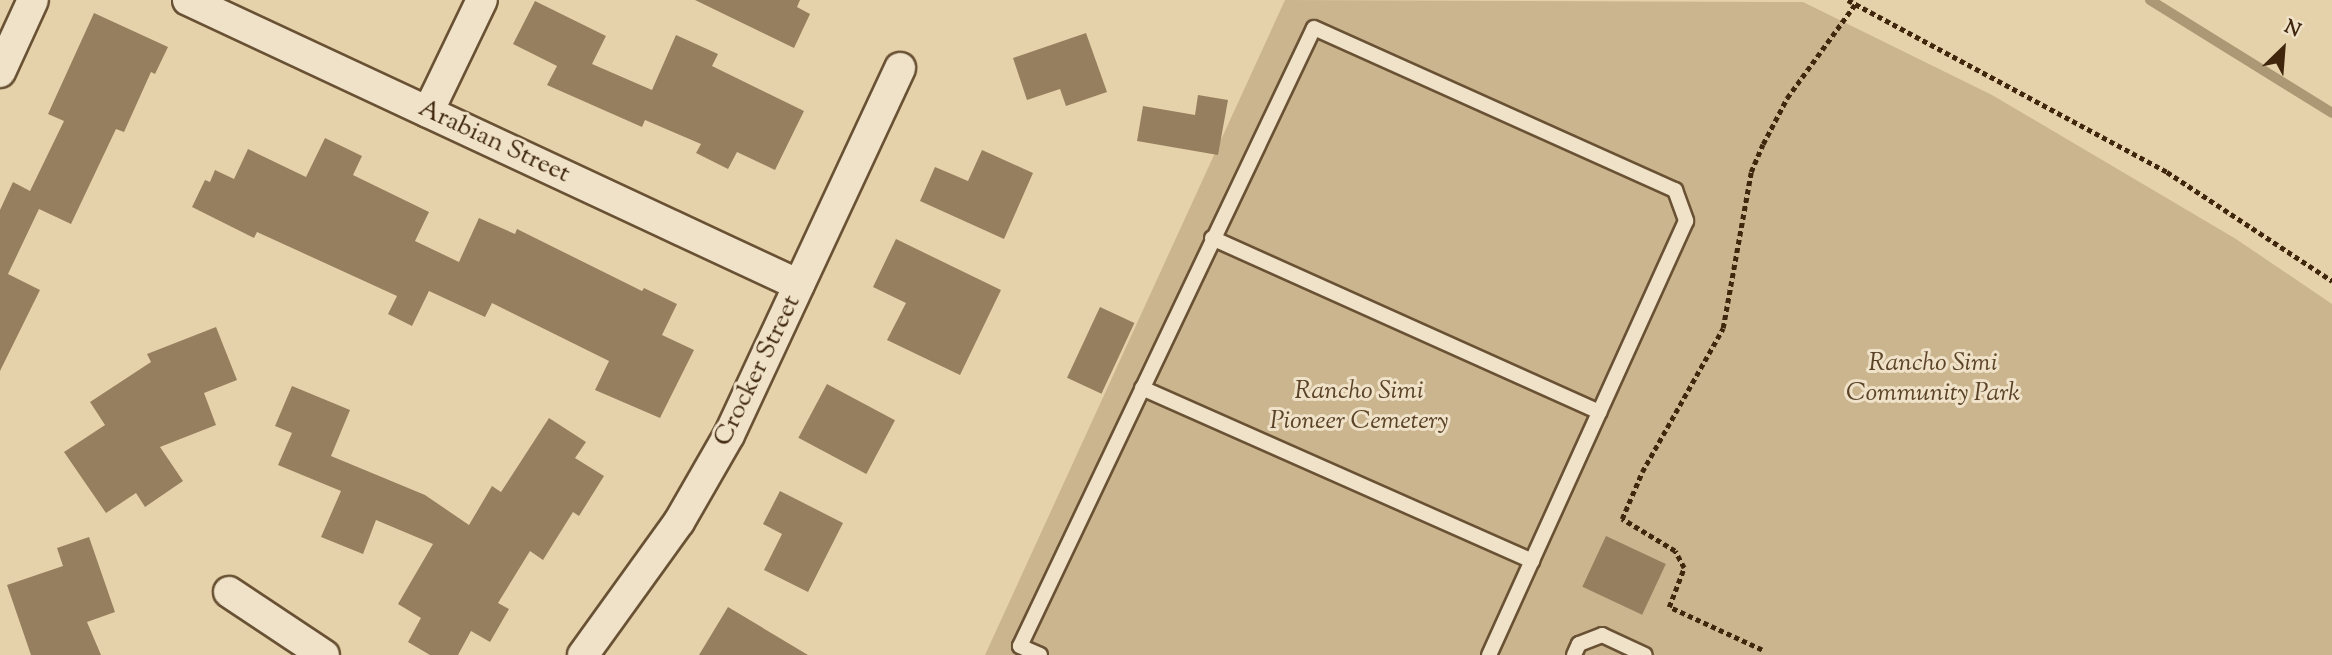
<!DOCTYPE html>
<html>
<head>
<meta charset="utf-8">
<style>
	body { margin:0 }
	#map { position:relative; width:2332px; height:655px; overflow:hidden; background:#e6d2aa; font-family:"Sorts Mill Goudy",serif }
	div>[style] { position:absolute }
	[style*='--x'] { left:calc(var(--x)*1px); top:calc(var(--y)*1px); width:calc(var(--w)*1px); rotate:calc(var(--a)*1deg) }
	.green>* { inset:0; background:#cab58f }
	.stream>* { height:10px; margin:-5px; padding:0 5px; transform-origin:5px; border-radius:5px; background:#ad9875 }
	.building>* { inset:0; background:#967f5f; transform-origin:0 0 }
	.path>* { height:4.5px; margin-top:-2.25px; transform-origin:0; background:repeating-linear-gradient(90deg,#3f260d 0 5px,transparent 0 8.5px) }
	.roads { filter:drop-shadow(2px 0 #695134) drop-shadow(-2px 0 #695134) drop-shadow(0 2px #695134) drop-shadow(0 -2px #695134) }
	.service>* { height:14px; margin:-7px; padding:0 7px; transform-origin:7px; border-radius:7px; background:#efe2c8 }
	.minor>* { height:30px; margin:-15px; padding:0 15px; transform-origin:15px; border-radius:15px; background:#efe2c8 }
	span { translate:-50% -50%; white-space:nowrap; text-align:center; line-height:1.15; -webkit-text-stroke:6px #efe2c8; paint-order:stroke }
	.street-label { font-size:26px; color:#3f260d }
	.park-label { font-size:26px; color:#5b4327; font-style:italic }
	.north { position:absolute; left:2248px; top:14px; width:70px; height:70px; -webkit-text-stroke:5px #efe2c8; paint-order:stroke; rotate:25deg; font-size:19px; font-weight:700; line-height:28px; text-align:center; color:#3f260d }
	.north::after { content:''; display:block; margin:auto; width:24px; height:32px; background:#3f260d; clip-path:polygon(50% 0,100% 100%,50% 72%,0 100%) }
</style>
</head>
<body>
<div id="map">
	<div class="green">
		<div style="clip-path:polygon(1285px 0,1803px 2px,1992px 95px,2236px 239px,2332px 304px,2332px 655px,985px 655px)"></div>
	</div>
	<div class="stream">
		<div style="--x:2150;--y:0;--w:214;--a:31.8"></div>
	</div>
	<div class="building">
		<div style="clip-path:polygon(695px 0,800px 0,797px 7px,810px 14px,794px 48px)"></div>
		<div style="clip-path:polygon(535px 1px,606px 36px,592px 64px,652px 90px,676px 35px,718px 54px,712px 66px,804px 111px,775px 170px,737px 152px,728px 169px,696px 153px,701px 144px,645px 120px,642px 127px,547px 85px,557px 66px,513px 44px)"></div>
		<div style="clip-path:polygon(94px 13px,168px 47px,155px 74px,151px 72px,124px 132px,116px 129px,71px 224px,39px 209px,8px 274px,40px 290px,0 371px,0 210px,13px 182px,30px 191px,64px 121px,48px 114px)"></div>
		<div style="clip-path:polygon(1086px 33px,1107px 92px,1066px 106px,1060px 89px,1027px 100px,1013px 58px)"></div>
		<div style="clip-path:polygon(1198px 95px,1228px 100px,1218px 155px,1137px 141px,1143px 106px,1195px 115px)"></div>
		<div style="clip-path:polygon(325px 138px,362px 156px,353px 175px,429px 212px,415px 241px,459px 262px,479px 218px,515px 234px,517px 229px,642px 291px,644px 288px,677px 304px,662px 335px,694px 350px,660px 418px,595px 390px,609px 361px,492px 303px,485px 317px,429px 291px,412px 326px,388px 314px,397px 296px,257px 232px,254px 238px,192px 207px,205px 180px,210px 182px,215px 170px,234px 179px,248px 149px,306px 177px)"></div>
		<div style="clip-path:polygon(982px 150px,1033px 173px,1004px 239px,920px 201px,935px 167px,968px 181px)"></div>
		<div style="clip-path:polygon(896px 239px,1001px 290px,960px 375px,887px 340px,906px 303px,873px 287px)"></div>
		<div style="left:1100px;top:307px;width:38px;height:78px;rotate:25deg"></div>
		<div style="clip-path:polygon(216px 327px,237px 380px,204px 393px,216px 425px,160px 447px,183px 481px,145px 507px,136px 493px,106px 513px,64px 452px,105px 425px,90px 402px,151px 362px,147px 354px)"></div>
		<div style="left:827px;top:384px;width:77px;height:61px;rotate:28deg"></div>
		<div style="clip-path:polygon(292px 386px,350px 410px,331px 456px,425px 495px,469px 525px,492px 486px,501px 492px,549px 418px,586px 442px,575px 458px,604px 476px,579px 516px,573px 512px,543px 560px,530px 551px,498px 603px,509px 609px,490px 642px,471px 631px,458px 655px,430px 655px,408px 642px,421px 618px,398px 604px,433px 544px,376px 520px,363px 554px,321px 537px,341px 491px,278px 465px,292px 433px,275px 426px)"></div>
		<div style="clip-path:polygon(780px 491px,843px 523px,808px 592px,764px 570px,782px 534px,763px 524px)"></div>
		<div style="left:1606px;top:536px;width:66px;height:56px;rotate:25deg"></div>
		<div style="clip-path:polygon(89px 537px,115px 612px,87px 622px,101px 655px,31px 655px,7px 585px,63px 566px,57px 548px)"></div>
		<div style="clip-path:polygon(728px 607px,808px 655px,699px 655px)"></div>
	</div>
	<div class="path">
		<div style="--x:1848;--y:0;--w:362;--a:28.3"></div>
		<div style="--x:2167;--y:172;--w:198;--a:33.4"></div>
		<div style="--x:1762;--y:650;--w:102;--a:-155.2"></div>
		<div style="--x:1669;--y:607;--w:42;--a:-69"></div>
		<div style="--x:1684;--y:568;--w:19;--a:-118"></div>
		<div style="--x:1675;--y:551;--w:62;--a:-148.9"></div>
		<div style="--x:1622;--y:519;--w:51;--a:-66.9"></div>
		<div style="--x:1642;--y:472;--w:165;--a:-60.6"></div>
		<div style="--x:1723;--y:328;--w:158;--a:-79.8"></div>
		<div style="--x:1751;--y:172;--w:30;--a:-67"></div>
		<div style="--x:1763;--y:144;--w:52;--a:-62.4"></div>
		<div style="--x:1787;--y:98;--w:117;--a:-54"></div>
	</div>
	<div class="roads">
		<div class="service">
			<div style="--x:1212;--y:238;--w:425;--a:24.2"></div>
			<div style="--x:1142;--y:388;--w:427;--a:23.9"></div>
			<div style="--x:1040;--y:655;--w:22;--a:-156"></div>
			<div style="--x:1020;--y:646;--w:684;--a:-64.56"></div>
			<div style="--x:1314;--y:28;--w:396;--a:24.2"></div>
			<div style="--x:1675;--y:190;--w:33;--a:70"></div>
			<div style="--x:1686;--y:221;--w:477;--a:114.4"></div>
			<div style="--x:1574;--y:655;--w:12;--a:-66"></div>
			<div style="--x:1579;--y:644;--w:25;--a:-21"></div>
			<div style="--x:1602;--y:635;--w:47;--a:24.9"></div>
		</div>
		<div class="minor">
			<div style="--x:188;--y:0;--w:674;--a:25.01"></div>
			<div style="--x:0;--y:72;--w:79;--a:-65.4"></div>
			<div style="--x:428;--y:112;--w:124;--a:-64.3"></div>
			<div style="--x:229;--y:592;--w:114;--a:33.6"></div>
			<div style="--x:583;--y:655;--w:164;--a:-54.2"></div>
			<div style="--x:679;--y:522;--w:100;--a:-60.1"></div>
			<div style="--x:729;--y:435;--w:405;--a:-65"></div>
		</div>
	</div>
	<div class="street-label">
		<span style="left:494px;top:142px;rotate:25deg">Arabian Street</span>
		<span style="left:758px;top:371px;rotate:-64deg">Crocker Street</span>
	</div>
	<div class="park-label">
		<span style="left:1933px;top:379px">Rancho Simi<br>Community Park</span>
		<span style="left:1359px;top:407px">Rancho Simi<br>Pioneer Cemetery</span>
	</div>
	<div class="north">N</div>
</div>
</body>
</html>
